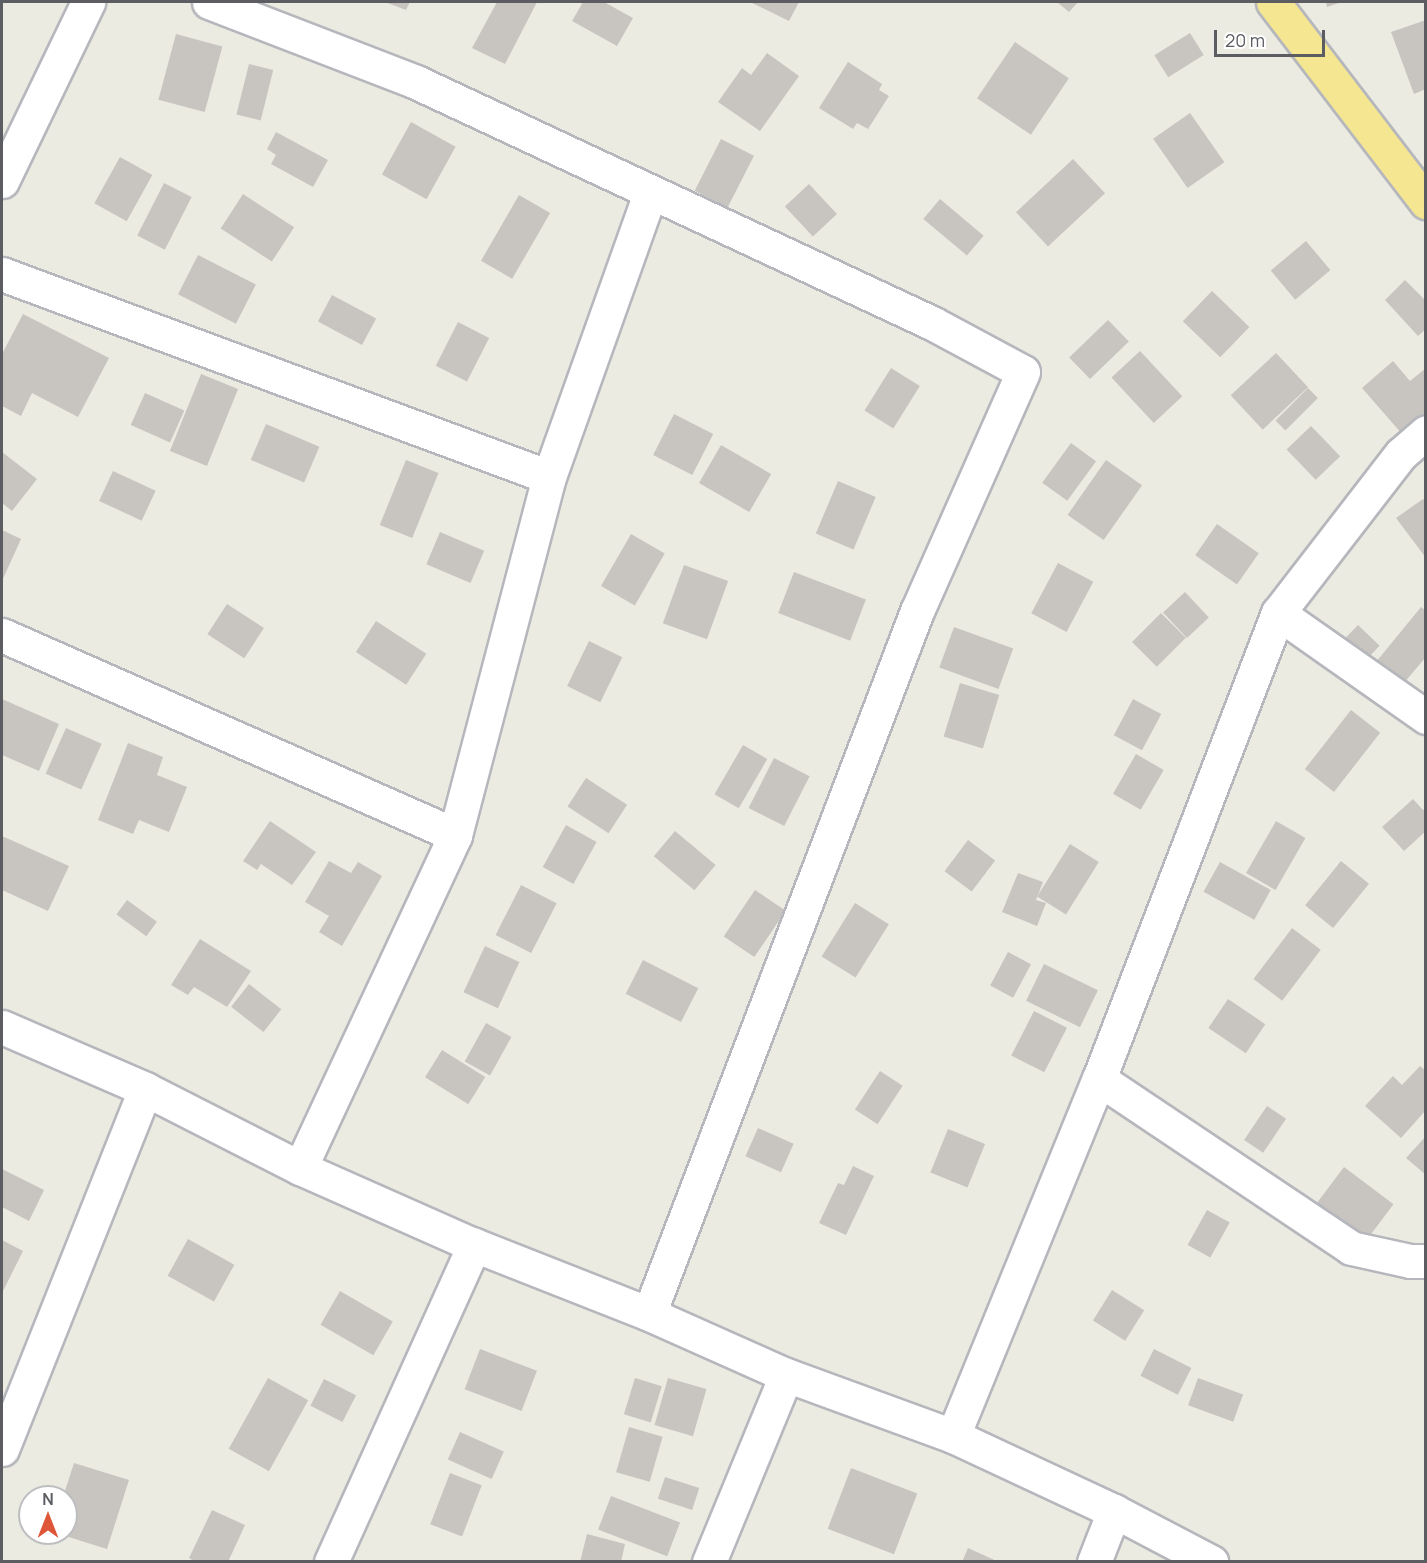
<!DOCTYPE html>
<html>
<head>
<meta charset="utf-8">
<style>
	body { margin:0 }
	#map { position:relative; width:1427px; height:1563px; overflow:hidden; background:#ecebe2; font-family:Manrope,sans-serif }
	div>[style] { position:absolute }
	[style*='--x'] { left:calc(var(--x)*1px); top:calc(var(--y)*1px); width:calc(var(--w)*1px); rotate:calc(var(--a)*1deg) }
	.building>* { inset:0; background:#c8c5c0; transform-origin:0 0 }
	.roads { filter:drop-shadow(2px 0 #b5b7bc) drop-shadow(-2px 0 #b5b7bc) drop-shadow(0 2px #b5b7bc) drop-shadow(0 -2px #b5b7bc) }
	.street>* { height:33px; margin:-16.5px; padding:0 16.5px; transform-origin:16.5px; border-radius:16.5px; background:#fff }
	.highway>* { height:33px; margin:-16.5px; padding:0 16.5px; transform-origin:16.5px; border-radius:16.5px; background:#f5e691 }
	span { translate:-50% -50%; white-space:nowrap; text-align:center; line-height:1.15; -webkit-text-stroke:4.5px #fff; paint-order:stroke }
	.frame { position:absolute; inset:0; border:3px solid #5b5d62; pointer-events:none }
	.north { position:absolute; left:18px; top:1485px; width:60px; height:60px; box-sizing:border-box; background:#fff; border:2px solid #bdbec0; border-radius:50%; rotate:0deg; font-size:16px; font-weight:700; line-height:24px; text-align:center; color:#5b5d62 }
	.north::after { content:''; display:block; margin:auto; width:21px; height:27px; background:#dd5638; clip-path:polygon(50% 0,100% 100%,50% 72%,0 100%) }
	.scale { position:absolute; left:1214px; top:30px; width:111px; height:27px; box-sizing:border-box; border:3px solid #5b5d62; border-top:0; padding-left:8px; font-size:18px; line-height:21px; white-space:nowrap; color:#5b5d62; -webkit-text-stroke:4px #fff; paint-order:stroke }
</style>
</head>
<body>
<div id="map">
	<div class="building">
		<div style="clip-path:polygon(385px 2px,410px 2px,406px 10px)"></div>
		<div style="clip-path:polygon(497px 2px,537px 2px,505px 64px,472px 48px)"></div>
		<div style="clip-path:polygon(583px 2px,604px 2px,633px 18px,617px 46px,572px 21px)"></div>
		<div style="clip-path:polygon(750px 2px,799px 2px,789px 21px)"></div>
		<div style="clip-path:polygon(1057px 2px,1078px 2px,1069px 12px)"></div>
		<div style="clip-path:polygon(1326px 2px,1342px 2px,1327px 7px)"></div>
		<div style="clip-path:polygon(1426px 20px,1426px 89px,1414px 94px,1391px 32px)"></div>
		<div style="left:1190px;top:33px;width:26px;height:42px;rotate:58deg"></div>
		<div style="left:176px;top:34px;width:48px;height:68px;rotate:15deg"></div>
		<div style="left:1015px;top:42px;width:65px;height:68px;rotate:34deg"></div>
		<div style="clip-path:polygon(767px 53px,799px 76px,760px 131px,718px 102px,742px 68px,751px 75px)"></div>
		<div style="clip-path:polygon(848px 62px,882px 84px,879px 90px,889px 96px,868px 129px,857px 123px,853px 129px,819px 108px)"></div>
		<div style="left:249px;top:64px;width:25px;height:52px;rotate:14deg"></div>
		<div style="left:1190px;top:113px;width:60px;height:45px;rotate:55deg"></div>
		<div style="left:411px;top:122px;width:51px;height:60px;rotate:29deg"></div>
		<div style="clip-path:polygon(276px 132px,328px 160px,313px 187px,271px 164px,276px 155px,267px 149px)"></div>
		<div style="left:721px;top:139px;width:37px;height:58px;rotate:27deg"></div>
		<div style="left:120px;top:157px;width:37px;height:53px;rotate:29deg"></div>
		<div style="left:1073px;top:159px;width:47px;height:78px;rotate:47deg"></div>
		<div style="left:164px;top:183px;width:31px;height:59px;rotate:27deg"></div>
		<div style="left:809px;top:184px;width:41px;height:33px;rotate:47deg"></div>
		<div style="left:243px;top:194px;width:61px;height:41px;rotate:33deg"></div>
		<div style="left:519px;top:195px;width:36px;height:76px;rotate:30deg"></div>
		<div style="left:940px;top:199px;width:57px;height:26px;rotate:40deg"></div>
		<div style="left:1306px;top:241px;width:38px;height:46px;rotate:50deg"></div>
		<div style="left:198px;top:255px;width:65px;height:44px;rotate:27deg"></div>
		<div style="clip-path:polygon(1405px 280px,1426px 301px,1426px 329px,1418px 336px,1385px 300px)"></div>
		<div style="left:1212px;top:291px;width:52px;height:42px;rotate:44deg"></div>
		<div style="left:332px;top:295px;width:50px;height:30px;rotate:28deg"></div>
		<div style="clip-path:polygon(23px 314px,109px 358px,78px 417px,32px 393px,21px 416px,2px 406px,2px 354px)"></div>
		<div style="left:1108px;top:320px;width:30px;height:54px;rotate:46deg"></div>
		<div style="left:458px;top:322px;width:35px;height:49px;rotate:27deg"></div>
		<div style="left:1140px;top:351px;width:62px;height:39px;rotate:47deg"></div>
		<div style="left:1276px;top:353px;width:47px;height:62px;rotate:47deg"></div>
		<div style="clip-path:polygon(1393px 361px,1410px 381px,1426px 368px,1426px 414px,1402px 434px,1362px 388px)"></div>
		<div style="left:891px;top:368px;width:34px;height:50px;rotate:32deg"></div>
		<div style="left:201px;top:374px;width:40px;height:83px;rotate:22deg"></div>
		<div style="left:1308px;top:388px;width:14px;height:46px;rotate:45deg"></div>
		<div style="left:145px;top:393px;width:43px;height:35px;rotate:24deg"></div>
		<div style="left:674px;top:414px;width:44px;height:46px;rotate:27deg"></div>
		<div style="left:266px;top:424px;width:58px;height:39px;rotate:23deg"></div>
		<div style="left:1311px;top:426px;width:42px;height:34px;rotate:46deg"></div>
		<div style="left:1071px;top:443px;width:31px;height:49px;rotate:36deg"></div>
		<div style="left:721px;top:445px;width:58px;height:44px;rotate:30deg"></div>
		<div style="clip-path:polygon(2px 452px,37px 479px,12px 511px,2px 503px)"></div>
		<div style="left:406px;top:460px;width:35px;height:70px;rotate:22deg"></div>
		<div style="left:1106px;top:460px;width:44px;height:67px;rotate:35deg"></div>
		<div style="left:113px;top:471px;width:47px;height:33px;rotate:25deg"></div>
		<div style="left:838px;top:481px;width:41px;height:57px;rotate:23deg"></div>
		<div style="clip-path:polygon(1423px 499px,1426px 502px,1426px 558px,1396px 518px)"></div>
		<div style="left:1217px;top:524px;width:51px;height:38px;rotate:35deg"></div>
		<div style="clip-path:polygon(2px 530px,21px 539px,2px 581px)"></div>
		<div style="left:440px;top:532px;width:48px;height:35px;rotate:23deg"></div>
		<div style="left:631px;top:534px;width:39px;height:60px;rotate:30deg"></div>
		<div style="left:1058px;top:563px;width:40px;height:57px;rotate:28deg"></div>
		<div style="left:684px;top:565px;width:47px;height:62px;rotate:20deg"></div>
		<div style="left:794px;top:572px;width:77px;height:44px;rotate:21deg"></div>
		<div style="left:1185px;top:592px;width:35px;height:30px;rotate:47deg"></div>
		<div style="left:227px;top:604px;width:44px;height:36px;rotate:33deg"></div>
		<div style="clip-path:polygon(1421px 607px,1426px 611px,1426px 657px,1403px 684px,1376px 662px)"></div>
		<div style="left:1161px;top:613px;width:35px;height:41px;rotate:45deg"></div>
		<div style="left:376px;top:621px;width:60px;height:37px;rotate:33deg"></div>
		<div style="left:1358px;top:625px;width:30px;height:24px;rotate:44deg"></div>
		<div style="left:954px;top:627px;width:63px;height:43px;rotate:20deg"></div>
		<div style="left:589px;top:641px;width:37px;height:50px;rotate:26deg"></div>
		<div style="left:960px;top:683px;width:41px;height:56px;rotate:17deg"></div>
		<div style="clip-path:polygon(2px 699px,59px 724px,39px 771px,2px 755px)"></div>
		<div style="left:1133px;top:699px;width:32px;height:41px;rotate:28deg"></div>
		<div style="left:1351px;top:710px;width:37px;height:75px;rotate:38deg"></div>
		<div style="left:66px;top:728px;width:39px;height:50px;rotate:24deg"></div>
		<div style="clip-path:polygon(128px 743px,163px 757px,157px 775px,187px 787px,169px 832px,139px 820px,133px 834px,98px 820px)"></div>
		<div style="left:743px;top:745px;width:28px;height:57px;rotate:30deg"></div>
		<div style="left:1136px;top:754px;width:32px;height:46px;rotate:30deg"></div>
		<div style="left:774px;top:758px;width:40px;height:56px;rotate:27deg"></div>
		<div style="left:586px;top:778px;width:49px;height:34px;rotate:33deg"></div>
		<div style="clip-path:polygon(1413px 799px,1423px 810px,1426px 808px,1426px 831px,1404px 851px,1382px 827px)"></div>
		<div style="clip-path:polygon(270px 821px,316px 852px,292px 885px,261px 864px,257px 870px,243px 861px)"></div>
		<div style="left:1276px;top:821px;width:34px;height:60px;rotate:30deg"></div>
		<div style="left:566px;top:825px;width:35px;height:48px;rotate:29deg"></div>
		<div style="left:675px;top:831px;width:53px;height:33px;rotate:40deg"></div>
		<div style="clip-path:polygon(2px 836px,69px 866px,48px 911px,2px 890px)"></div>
		<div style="left:968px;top:840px;width:34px;height:39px;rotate:37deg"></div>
		<div style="left:1070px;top:844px;width:34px;height:62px;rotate:32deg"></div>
		<div style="clip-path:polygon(329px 861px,351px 873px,358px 862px,382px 876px,342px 946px,319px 932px,329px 916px,305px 902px)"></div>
		<div style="left:1341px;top:861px;width:36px;height:57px;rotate:39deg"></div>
		<div style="left:1220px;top:862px;width:58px;height:34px;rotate:29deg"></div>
		<div style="clip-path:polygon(1018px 873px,1043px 882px,1036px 900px,1046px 903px,1037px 926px,1002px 912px)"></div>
		<div style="left:521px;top:885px;width:40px;height:56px;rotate:27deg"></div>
		<div style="left:755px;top:890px;width:37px;height:56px;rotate:34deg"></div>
		<div style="left:127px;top:900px;width:37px;height:18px;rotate:36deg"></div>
		<div style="left:855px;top:903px;width:40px;height:63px;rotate:32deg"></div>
		<div style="left:1292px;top:928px;width:36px;height:64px;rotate:37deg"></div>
		<div style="clip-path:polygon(200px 939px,251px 971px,227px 1007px,194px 987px,188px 995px,171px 985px)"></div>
		<div style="left:485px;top:946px;width:38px;height:51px;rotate:25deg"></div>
		<div style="left:1008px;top:952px;width:26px;height:38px;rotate:28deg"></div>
		<div style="left:643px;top:960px;width:62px;height:38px;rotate:27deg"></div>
		<div style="left:1044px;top:964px;width:60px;height:41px;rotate:26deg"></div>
		<div style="left:249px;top:984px;width:41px;height:29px;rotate:38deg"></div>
		<div style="left:1228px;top:999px;width:45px;height:35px;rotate:34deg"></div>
		<div style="left:1034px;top:1011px;width:37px;height:50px;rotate:27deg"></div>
		<div style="left:486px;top:1023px;width:29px;height:44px;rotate:29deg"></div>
		<div style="left:442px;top:1050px;width:51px;height:32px;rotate:32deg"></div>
		<div style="clip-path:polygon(1420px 1066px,1426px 1071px,1426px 1110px,1401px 1138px,1365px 1106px,1393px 1076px,1402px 1085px)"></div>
		<div style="left:880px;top:1071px;width:27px;height:46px;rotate:33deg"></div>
		<div style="left:1267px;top:1106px;width:23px;height:41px;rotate:34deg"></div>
		<div style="left:758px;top:1128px;width:39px;height:31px;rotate:24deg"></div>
		<div style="left:948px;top:1129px;width:40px;height:47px;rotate:22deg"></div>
		<div style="clip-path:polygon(1426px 1136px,1426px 1175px,1406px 1158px)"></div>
		<div style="clip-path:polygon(853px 1166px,874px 1176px,846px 1235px,819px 1223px,838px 1183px,844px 1185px)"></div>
		<div style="left:1344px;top:1167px;width:62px;height:46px;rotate:37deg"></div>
		<div style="clip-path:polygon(2px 1169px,44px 1190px,29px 1221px,2px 1207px)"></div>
		<div style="left:1207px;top:1210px;width:26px;height:40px;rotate:29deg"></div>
		<div style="left:188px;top:1239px;width:53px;height:42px;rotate:29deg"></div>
		<div style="clip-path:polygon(2px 1240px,23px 1251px,2px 1293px)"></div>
		<div style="left:1112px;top:1290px;width:38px;height:36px;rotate:32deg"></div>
		<div style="left:340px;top:1291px;width:61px;height:39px;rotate:30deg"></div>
		<div style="left:480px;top:1349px;width:61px;height:43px;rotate:21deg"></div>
		<div style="left:1154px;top:1349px;width:42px;height:30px;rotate:27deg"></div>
		<div style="left:268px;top:1378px;width:46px;height:81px;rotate:29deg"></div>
		<div style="left:635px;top:1378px;width:28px;height:38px;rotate:17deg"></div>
		<div style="left:668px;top:1378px;width:40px;height:49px;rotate:16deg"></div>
		<div style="left:1198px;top:1378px;width:48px;height:29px;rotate:20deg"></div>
		<div style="left:324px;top:1379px;width:36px;height:30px;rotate:27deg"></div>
		<div style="left:629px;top:1427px;width:35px;height:47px;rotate:16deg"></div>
		<div style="left:460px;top:1432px;width:48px;height:30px;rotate:24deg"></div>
		<div style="clip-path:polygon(74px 1463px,129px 1480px,107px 1549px,59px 1534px,66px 1533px,66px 1497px,63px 1497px)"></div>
		<div style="left:851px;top:1468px;width:71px;height:65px;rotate:21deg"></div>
		<div style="left:450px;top:1473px;width:34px;height:55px;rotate:21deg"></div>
		<div style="left:665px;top:1477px;width:36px;height:23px;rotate:18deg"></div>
		<div style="left:611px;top:1496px;width:74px;height:36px;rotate:21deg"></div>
		<div style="clip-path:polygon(212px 1510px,245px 1525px,228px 1562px,196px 1562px,189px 1558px)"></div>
		<div style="clip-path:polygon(587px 1534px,625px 1544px,621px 1562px,580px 1562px)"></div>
		<div style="clip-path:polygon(968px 1548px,999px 1562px,962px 1562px)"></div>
	</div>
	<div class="roads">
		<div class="street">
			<div style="--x:209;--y:2;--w:222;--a:21.1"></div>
			<div style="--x:416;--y:82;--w:570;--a:25.04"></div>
			<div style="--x:932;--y:323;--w:103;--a:28.3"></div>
			<div style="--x:1023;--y:372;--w:261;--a:113.9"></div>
			<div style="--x:917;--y:611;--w:752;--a:110.87"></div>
			<div style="--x:2;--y:181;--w:199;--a:-64.3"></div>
			<div style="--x:2;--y:274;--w:583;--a:20.36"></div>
			<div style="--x:1278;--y:613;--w:181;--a:35.1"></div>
			<div style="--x:2;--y:635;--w:495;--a:23.8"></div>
			<div style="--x:2;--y:1027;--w:156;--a:23.4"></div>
			<div style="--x:145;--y:1089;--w:174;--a:27"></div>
			<div style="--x:300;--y:1168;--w:190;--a:23.9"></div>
			<div style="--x:474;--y:1245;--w:188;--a:21.5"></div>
			<div style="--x:649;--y:1314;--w:150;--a:24"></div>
			<div style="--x:786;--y:1375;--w:178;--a:20.1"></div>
			<div style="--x:953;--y:1436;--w:178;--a:25"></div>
			<div style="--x:1114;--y:1511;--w:110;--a:27.7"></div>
			<div style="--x:1099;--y:1079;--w:303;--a:33.8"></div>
			<div style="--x:1351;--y:1248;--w:60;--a:12.4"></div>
			<div style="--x:1410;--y:1261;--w:16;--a:0"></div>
			<div style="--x:300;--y:1168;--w:367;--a:-65"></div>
			<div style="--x:455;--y:835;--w:370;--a:-75.3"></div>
			<div style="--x:549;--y:477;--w:300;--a:-70.4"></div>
			<div style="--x:953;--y:1436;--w:386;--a:-67.8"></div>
			<div style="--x:1099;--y:1079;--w:499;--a:-69"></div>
			<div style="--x:1278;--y:613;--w:201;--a:-52.3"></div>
			<div style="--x:1401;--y:454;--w:33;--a:-41"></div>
			<div style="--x:2;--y:1449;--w:387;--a:-68.3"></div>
			<div style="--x:331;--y:1562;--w:348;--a:-65.7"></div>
			<div style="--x:709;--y:1562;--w:202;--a:-67.6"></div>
			<div style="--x:1094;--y:1562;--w:55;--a:-68.6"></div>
		</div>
		<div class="highway">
			<div style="--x:1273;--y:2;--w:252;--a:52.6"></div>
		</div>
	</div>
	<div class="frame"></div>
	<div class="north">N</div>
	<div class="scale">20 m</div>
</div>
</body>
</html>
